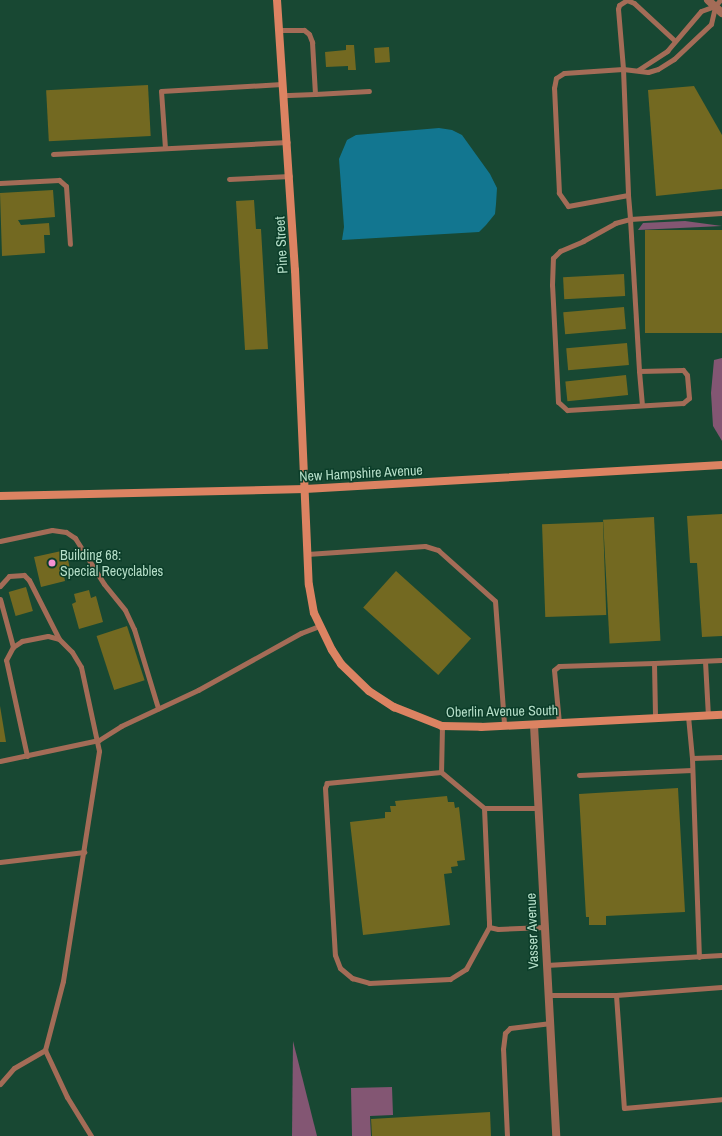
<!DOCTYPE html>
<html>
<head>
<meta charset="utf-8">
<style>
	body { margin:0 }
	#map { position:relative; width:722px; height:1136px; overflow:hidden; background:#184833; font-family:"Archivo Narrow",sans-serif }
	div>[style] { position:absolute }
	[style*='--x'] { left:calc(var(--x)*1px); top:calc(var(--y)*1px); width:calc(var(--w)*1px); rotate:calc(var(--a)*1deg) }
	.green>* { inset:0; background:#835673 }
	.water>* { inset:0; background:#127690 }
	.building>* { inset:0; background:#736921; transform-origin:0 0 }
	.lane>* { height:5px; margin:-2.5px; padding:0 2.5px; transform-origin:2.5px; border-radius:2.5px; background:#a46c57 }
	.street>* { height:8px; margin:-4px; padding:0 4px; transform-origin:4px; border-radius:4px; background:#a46c57 }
	.secondary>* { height:8px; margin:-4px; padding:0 4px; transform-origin:4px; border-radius:4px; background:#dc8362 }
	.dots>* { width:11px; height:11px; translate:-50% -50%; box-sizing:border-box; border:2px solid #0b3d29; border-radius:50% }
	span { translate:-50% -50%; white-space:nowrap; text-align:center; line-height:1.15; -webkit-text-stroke:3px #0b3d29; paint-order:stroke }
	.street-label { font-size:14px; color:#b5dec8 }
	.poi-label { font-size:14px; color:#b5dec8 }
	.left { translate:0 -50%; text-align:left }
</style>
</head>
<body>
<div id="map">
	<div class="green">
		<div style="clip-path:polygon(685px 221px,722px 226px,638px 230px,643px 223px)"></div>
		<div style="clip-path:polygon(722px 358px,722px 441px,713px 426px,711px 393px,714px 360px)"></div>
		<div style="clip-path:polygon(293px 1041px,317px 1136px,292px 1136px)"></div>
		<div style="clip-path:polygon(392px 1087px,393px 1115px,370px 1116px,371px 1136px,352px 1136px,351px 1088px)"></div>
	</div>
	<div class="water">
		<div style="clip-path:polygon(439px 128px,452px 130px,462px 135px,490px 174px,497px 188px,496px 204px,495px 214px,486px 225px,479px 232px,342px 240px,344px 227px,339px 159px,347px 140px,356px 135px)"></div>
	</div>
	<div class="building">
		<div style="clip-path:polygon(346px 45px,354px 45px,356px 70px,348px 70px,348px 66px,326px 67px,325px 52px,346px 50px)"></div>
		<div style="left:389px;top:47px;width:15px;height:15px;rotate:86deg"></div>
		<div style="left:148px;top:85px;width:51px;height:102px;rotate:87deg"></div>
		<div style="clip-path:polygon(694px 86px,722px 135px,722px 189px,656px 196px,648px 90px)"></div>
		<div style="clip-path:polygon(53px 190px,55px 217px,18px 220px,21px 225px,49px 223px,50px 235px,44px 235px,45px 253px,2px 256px,0 193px)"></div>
		<div style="clip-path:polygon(254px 200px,256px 229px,261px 229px,268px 349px,245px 350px,236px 201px)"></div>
		<div style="left:722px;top:230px;width:103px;height:77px;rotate:90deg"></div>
		<div style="left:624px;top:274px;width:22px;height:61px;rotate:87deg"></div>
		<div style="left:624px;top:307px;width:22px;height:61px;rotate:85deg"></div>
		<div style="left:627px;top:343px;width:22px;height:61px;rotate:85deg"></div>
		<div style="left:626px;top:375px;width:20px;height:61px;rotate:84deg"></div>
		<div style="clip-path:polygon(722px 514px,722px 636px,702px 637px,697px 563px,690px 563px,687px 516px)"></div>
		<div style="left:654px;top:517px;width:124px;height:51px;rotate:87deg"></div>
		<div style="left:603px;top:522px;width:93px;height:61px;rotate:88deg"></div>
		<div style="clip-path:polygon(66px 550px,70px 569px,63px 571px,65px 581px,41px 587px,34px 557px)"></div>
		<div style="left:396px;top:571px;width:101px;height:49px;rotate:42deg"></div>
		<div style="left:26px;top:587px;width:25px;height:18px;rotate:74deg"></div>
		<div style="clip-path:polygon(89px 590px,91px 598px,96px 596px,103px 622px,79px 629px,72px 604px,76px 602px,74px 594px)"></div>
		<div style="left:127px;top:626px;width:57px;height:32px;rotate:72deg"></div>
		<div style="clip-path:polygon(0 706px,6px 742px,0 742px)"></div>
		<div style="clip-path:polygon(678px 788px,685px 912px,606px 916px,606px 925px,589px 925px,589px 917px,586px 917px,579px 794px)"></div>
		<div style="clip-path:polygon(447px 796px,448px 802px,454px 802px,455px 808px,459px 807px,465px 860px,457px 861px,458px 866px,451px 867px,452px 873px,444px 874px,450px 925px,363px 935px,350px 822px,385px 818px,385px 812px,391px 812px,390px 806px,396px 806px,395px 801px)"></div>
		<div style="clip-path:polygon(490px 1112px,491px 1136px,372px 1136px,371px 1119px)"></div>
	</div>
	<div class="lane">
		<div style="--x:279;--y:30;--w:25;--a:0"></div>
		<div style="--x:304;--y:30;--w:6;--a:39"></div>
		<div style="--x:309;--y:34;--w:9;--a:69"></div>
		<div style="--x:312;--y:42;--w:52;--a:86.7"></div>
		<div style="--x:315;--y:94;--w:33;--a:178"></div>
		<div style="--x:674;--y:40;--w:54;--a:-137.2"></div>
		<div style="--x:634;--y:3;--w:8;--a:-157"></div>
		<div style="--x:627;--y:0;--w:9;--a:148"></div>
		<div style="--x:619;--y:5;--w:4;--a:104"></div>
		<div style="--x:618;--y:9;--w:60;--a:85.2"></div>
		<div style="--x:623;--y:69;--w:126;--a:87.7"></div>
		<div style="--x:628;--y:195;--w:61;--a:169.6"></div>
		<div style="--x:568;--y:206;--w:16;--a:-125"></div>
		<div style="--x:559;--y:193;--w:105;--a:-92.7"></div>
		<div style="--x:554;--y:88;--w:10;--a:-79"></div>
		<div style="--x:556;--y:78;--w:9;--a:-32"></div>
		<div style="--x:564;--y:73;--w:59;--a:-3.9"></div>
		<div style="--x:623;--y:69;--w:25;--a:7"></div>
		<div style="--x:648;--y:72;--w:10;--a:-17"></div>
		<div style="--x:658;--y:69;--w:19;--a:-32"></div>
		<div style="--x:674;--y:59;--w:51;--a:-43.4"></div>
		<div style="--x:711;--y:24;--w:18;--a:-77"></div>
		<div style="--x:715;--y:6;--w:8;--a:-50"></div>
		<div style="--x:638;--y:70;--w:35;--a:-33"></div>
		<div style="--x:667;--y:51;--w:52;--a:-49.6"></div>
		<div style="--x:701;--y:11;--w:15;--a:-20"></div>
		<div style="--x:315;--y:94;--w:54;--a:-3.2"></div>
		<div style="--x:165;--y:148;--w:57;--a:-94"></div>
		<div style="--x:161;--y:91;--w:121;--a:-3.3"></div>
		<div style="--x:53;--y:154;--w:235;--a:-2.9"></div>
		<div style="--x:229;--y:179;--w:61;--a:-2.8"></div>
		<div style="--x:0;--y:183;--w:59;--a:-2.9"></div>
		<div style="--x:59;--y:180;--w:9;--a:41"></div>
		<div style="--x:66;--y:186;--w:58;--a:86.1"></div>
		<div style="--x:628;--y:195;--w:24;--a:85"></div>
		<div style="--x:630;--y:219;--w:92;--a:-3.7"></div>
		<div style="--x:630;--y:219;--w:152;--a:86.6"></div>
		<div style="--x:639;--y:371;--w:44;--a:-1.3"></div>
		<div style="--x:683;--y:370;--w:6;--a:51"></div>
		<div style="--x:687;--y:375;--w:23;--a:85"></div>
		<div style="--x:689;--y:398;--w:8;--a:140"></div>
		<div style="--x:683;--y:403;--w:116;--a:176.5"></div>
		<div style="--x:567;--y:410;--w:12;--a:-138"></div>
		<div style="--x:558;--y:402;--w:117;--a:-92.9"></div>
		<div style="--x:552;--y:285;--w:27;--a:-88"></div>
		<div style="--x:553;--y:258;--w:10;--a:-45"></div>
		<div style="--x:560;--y:251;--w:25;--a:-23"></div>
		<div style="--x:583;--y:241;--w:37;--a:-29"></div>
		<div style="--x:615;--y:223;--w:16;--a:-15"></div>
		<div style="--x:639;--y:371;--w:33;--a:85"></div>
		<div style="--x:0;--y:541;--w:53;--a:-11.9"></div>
		<div style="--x:52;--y:530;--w:14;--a:8"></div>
		<div style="--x:66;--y:532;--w:11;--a:34"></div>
		<div style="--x:75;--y:538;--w:54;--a:57.8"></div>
		<div style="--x:104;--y:584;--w:33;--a:51"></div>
		<div style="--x:125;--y:610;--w:21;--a:65"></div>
		<div style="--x:134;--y:629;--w:83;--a:73.1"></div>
		<div style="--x:307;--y:554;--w:118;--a:-3.9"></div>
		<div style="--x:425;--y:546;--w:14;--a:17"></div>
		<div style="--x:438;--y:550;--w:76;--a:41.8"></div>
		<div style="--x:495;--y:601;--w:124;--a:85.8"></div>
		<div style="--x:0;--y:586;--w:13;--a:-48"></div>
		<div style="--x:9;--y:576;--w:15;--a:-4"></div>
		<div style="--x:24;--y:575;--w:7;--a:45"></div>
		<div style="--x:29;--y:580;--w:66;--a:63"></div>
		<div style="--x:0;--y:599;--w:50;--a:74.8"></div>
		<div style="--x:705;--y:661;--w:55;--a:86.9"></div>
		<div style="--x:654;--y:663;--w:68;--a:-2.5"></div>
		<div style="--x:688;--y:716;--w:42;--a:84.6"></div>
		<div style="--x:692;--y:758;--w:199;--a:88"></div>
		<div style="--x:559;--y:723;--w:53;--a:-95.4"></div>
		<div style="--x:554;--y:670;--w:6;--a:-39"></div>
		<div style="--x:559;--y:666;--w:95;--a:-1.8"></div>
		<div style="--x:654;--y:663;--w:54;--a:88.9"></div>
		<div style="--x:442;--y:726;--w:46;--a:91.2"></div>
		<div style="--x:441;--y:772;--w:56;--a:39.9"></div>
		<div style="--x:27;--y:756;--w:98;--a:-102.3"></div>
		<div style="--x:6;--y:660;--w:15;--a:-62"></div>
		<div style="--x:13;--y:647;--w:11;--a:-34"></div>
		<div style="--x:22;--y:641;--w:26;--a:-11"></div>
		<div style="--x:48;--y:636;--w:11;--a:15"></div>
		<div style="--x:59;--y:639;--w:18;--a:45"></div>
		<div style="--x:72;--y:652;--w:17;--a:59"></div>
		<div style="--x:81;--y:667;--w:86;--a:77.9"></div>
		<div style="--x:99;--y:751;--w:233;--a:98.9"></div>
		<div style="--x:63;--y:981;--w:71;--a:104.6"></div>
		<div style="--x:692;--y:758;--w:30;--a:-2"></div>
		<div style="--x:0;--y:761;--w:101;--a:-12"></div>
		<div style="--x:99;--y:740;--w:26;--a:-32"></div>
		<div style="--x:121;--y:726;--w:85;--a:-25.1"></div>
		<div style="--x:198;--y:690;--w:118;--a:-29"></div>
		<div style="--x:301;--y:633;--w:19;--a:-21"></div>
		<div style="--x:441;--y:772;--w:115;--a:174.5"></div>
		<div style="--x:327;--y:783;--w:5;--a:112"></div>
		<div style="--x:325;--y:788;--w:167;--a:86.6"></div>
		<div style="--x:335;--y:955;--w:14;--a:69"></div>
		<div style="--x:340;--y:968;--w:16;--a:40"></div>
		<div style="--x:352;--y:978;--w:18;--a:16"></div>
		<div style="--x:369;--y:983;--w:81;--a:-2.8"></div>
		<div style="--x:450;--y:979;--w:19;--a:-32"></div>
		<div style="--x:466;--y:969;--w:48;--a:-61.3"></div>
		<div style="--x:579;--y:775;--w:113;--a:-2.5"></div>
		<div style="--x:539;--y:808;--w:55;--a:180"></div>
		<div style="--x:484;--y:808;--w:113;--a:87.5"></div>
		<div style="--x:489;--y:921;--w:6;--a:90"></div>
		<div style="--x:489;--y:927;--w:9;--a:13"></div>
		<div style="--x:498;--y:929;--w:47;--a:-2.4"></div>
		<div style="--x:0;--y:862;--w:85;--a:-6.8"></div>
		<div style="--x:546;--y:965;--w:176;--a:-3.3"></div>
		<div style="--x:548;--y:995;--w:68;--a:0"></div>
		<div style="--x:616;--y:995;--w:106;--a:-4.3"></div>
		<div style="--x:616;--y:995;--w:113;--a:86"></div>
		<div style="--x:624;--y:1108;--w:98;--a:-5.2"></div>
		<div style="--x:0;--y:1084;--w:21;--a:-49"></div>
		<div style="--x:14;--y:1068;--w:36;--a:-30"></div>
		<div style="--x:45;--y:1050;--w:52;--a:64.9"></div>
		<div style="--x:67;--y:1097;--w:46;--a:58.4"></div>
		<div style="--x:507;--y:1136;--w:87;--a:-92.6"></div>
		<div style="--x:503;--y:1049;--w:16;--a:-83"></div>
		<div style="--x:505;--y:1033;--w:7;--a:-45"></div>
		<div style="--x:510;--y:1028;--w:39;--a:-7"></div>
	</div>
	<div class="street">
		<div style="--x:708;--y:0;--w:19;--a:43"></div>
		<div style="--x:534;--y:725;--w:412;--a:86.9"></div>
	</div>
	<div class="secondary">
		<div style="--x:277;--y:0;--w:271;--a:86.2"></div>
		<div style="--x:295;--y:270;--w:315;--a:87.5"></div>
		<div style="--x:309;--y:585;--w:28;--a:80"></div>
		<div style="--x:314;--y:613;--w:41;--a:64.1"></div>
		<div style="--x:332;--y:650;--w:17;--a:57"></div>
		<div style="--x:341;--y:664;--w:39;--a:44"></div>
		<div style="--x:369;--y:691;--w:30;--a:33"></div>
		<div style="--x:394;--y:707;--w:52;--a:21.6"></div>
		<div style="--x:442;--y:726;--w:39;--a:1"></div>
		<div style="--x:481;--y:727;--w:241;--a:-2.9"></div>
		<div style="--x:0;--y:496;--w:305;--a:-1.3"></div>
		<div style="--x:305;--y:489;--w:418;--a:-3.3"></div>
	</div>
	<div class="dots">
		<div style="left:52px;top:563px;background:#f591d2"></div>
	</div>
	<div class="street-label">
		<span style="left:281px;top:245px;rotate:-93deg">Pine Street</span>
		<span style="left:361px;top:473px;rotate:-3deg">New Hampshire Avenue</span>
		<span style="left:502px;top:711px;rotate:-1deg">Oberlin Avenue South</span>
		<span style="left:532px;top:931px;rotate:-92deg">Vasser Avenue</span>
	</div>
	<div class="poi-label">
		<span class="left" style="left:60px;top:563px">Building 68:<br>Special Recyclables</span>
	</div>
</div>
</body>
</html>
